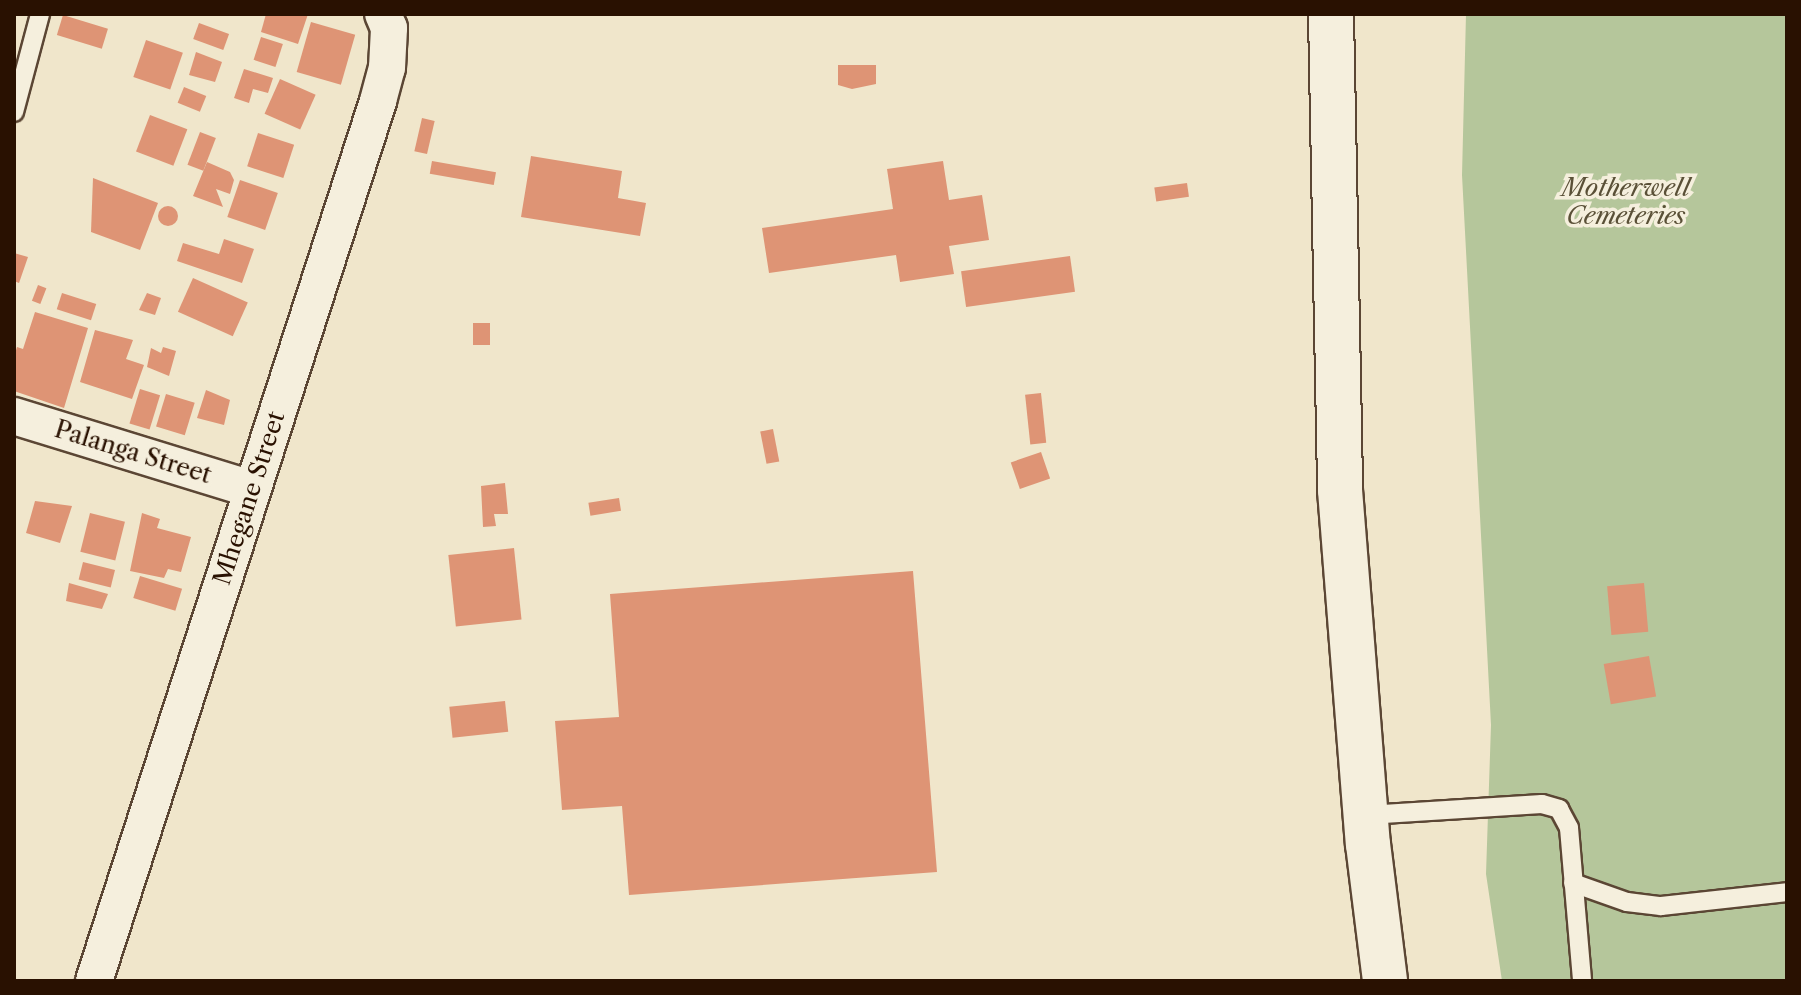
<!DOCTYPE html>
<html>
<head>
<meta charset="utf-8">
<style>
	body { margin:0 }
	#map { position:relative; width:1801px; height:995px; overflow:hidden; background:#f0e6cb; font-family:"Libre Caslon Text",serif }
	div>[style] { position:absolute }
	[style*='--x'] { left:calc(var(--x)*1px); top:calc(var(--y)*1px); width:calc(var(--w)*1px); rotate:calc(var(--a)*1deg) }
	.green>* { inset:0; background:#b5c69b }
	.building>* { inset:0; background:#de9475; transform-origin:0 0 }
	.round { border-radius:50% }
	.roads { filter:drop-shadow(2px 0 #5b4634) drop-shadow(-2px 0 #5b4634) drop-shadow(0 2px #5b4634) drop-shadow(0 -2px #5b4634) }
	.service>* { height:18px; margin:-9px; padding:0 9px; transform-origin:9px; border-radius:9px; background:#f5efdd }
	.minor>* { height:36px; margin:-18px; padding:0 18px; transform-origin:18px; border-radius:18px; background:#f5efdd }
	.secondary>* { height:44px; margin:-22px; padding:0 22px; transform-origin:22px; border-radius:22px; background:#f5efdd }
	span { translate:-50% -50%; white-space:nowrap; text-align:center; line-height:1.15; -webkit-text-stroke:7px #f5efdd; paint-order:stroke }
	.park-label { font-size:24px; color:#5a5037; font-style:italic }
	.street-label { font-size:24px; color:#291101 }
	.frame { position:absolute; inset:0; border:16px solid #291101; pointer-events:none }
</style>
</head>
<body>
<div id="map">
	<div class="green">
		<div style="clip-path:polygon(1466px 14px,1787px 14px,1787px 981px,1502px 981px,1486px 874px,1491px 725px,1462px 175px)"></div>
	</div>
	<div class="building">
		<div style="clip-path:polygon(266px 14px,308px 14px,298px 44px,261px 32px)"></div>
		<div style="left:63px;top:15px;width:47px;height:21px;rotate:17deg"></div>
		<div style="left:311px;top:22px;width:46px;height:52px;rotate:16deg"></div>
		<div style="left:199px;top:23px;width:32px;height:17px;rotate:20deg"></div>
		<div style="left:261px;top:37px;width:23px;height:24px;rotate:18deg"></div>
		<div style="left:146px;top:40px;width:39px;height:39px;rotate:19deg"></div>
		<div style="clip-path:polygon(196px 52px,222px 62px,215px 82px,189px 75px)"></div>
		<div style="clip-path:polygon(838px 65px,876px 65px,876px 84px,852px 89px,838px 85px)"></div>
		<div style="clip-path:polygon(244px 69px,273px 78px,268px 93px,253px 89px,249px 103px,234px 98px)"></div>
		<div style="left:280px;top:79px;width:39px;height:38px;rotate:24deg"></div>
		<div style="left:184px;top:87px;width:24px;height:17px;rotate:22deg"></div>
		<div style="left:150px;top:115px;width:40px;height:39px;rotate:21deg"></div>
		<div style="left:422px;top:118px;width:13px;height:34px;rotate:13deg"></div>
		<div style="left:200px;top:132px;width:17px;height:35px;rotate:21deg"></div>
		<div style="left:258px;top:133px;width:38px;height:35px;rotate:18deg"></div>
		<div style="clip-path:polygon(531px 156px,622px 171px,618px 198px,646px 203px,640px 236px,521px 217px)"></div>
		<div style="left:432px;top:161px;width:65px;height:13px;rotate:10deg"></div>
		<div style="clip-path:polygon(943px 161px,949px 200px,982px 195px,989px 240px,949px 246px,954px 274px,900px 282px,896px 255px,769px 273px,762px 228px,893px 209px,887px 169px)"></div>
		<div style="clip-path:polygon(207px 162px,230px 172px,234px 180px,230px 194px,216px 189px,223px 207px,193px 196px)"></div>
		<div style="clip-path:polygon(93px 178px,158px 203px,140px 250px,91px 232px)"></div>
		<div style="left:240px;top:180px;width:40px;height:39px;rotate:19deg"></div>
		<div style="left:1187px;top:183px;width:14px;height:33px;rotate:82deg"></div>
		<div class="round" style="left:158px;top:206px;width:20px;height:20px"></div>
		<div style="clip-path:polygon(224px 239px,254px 249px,242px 283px,177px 261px,183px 243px,219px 254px)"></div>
		<div style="clip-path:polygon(14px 253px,28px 257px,19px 283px,14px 281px)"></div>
		<div style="left:1070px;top:256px;width:36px;height:110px;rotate:82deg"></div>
		<div style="left:193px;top:278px;width:60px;height:37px;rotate:24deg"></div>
		<div style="left:38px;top:285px;width:9px;height:17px;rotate:21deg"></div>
		<div style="left:62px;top:293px;width:36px;height:17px;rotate:18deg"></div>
		<div style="clip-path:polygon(147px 293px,161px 298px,155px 315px,139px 310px)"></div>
		<div style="clip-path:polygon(35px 312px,88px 328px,64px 408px,14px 391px,14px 357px,17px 347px,23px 349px)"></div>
		<div style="left:490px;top:323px;width:22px;height:17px;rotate:90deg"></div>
		<div style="clip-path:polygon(95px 330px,133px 340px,126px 359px,144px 365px,132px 399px,80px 382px)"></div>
		<div style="clip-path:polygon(163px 347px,176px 351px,169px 376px,147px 367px,151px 348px,161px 353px)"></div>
		<div style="left:140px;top:389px;width:21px;height:36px;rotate:17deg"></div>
		<div style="clip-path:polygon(206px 390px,230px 400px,224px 425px,197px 418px)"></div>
		<div style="left:1041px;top:393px;width:50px;height:16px;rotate:84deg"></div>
		<div style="left:166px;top:394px;width:30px;height:34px;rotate:17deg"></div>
		<div style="left:773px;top:429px;width:33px;height:13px;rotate:79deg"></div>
		<div style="left:1041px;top:452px;width:28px;height:32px;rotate:71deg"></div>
		<div style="clip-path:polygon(505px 483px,508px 514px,494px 514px,496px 526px,483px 527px,481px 486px)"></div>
		<div style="left:619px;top:498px;width:13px;height:31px;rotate:81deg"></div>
		<div style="clip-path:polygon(35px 501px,72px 506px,60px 543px,26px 533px)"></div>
		<div style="left:90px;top:513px;width:36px;height:40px;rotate:14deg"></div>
		<div style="clip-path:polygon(142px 513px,160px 519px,157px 528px,191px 537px,181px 572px,168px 569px,164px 578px,130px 571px)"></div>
		<div style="left:514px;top:548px;width:72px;height:66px;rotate:84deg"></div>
		<div style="left:83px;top:562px;width:33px;height:18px;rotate:14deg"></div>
		<div style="clip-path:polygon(913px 571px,937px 872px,629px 895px,622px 806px,562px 810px,555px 721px,619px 717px,610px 594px)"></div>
		<div style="left:140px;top:576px;width:44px;height:23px;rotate:17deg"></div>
		<div style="clip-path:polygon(69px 583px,108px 594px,102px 609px,66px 601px)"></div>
		<div style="left:1644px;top:583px;width:49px;height:37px;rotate:85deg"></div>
		<div style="left:1649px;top:656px;width:41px;height:46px;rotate:80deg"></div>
		<div style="left:505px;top:701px;width:31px;height:56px;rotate:84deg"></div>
	</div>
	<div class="roads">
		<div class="service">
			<div style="--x:14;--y:112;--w:101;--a:-75.1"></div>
			<div style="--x:1367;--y:815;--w:175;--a:-3.6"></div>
			<div style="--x:1542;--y:804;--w:18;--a:16"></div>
			<div style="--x:1559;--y:809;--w:21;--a:62"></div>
			<div style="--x:1569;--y:828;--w:154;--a:85.1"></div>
			<div style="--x:1573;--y:883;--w:57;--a:19.4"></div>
			<div style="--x:1627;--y:902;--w:34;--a:7"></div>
			<div style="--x:1661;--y:906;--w:127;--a:-6.3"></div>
		</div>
		<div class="minor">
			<div style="--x:14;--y:416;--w:249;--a:17.1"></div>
			<div style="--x:94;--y:981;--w:925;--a:-72.11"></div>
			<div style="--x:378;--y:101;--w:34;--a:-75"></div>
			<div style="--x:387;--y:68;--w:40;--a:-87.1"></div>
			<div style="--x:389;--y:28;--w:15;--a:-113"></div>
		</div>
		<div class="secondary">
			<div style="--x:1331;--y:14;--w:476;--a:88.9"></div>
			<div style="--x:1340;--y:490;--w:355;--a:85.5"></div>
			<div style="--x:1368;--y:844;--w:138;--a:82.9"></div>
		</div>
	</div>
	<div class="park-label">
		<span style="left:1626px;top:202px">Motherwell<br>Cemeteries</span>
	</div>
	<div class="street-label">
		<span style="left:133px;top:452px;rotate:17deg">Palanga Street</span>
		<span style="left:249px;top:498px;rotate:-72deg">Mhegane Street</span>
	</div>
	<div class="frame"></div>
</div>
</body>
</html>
